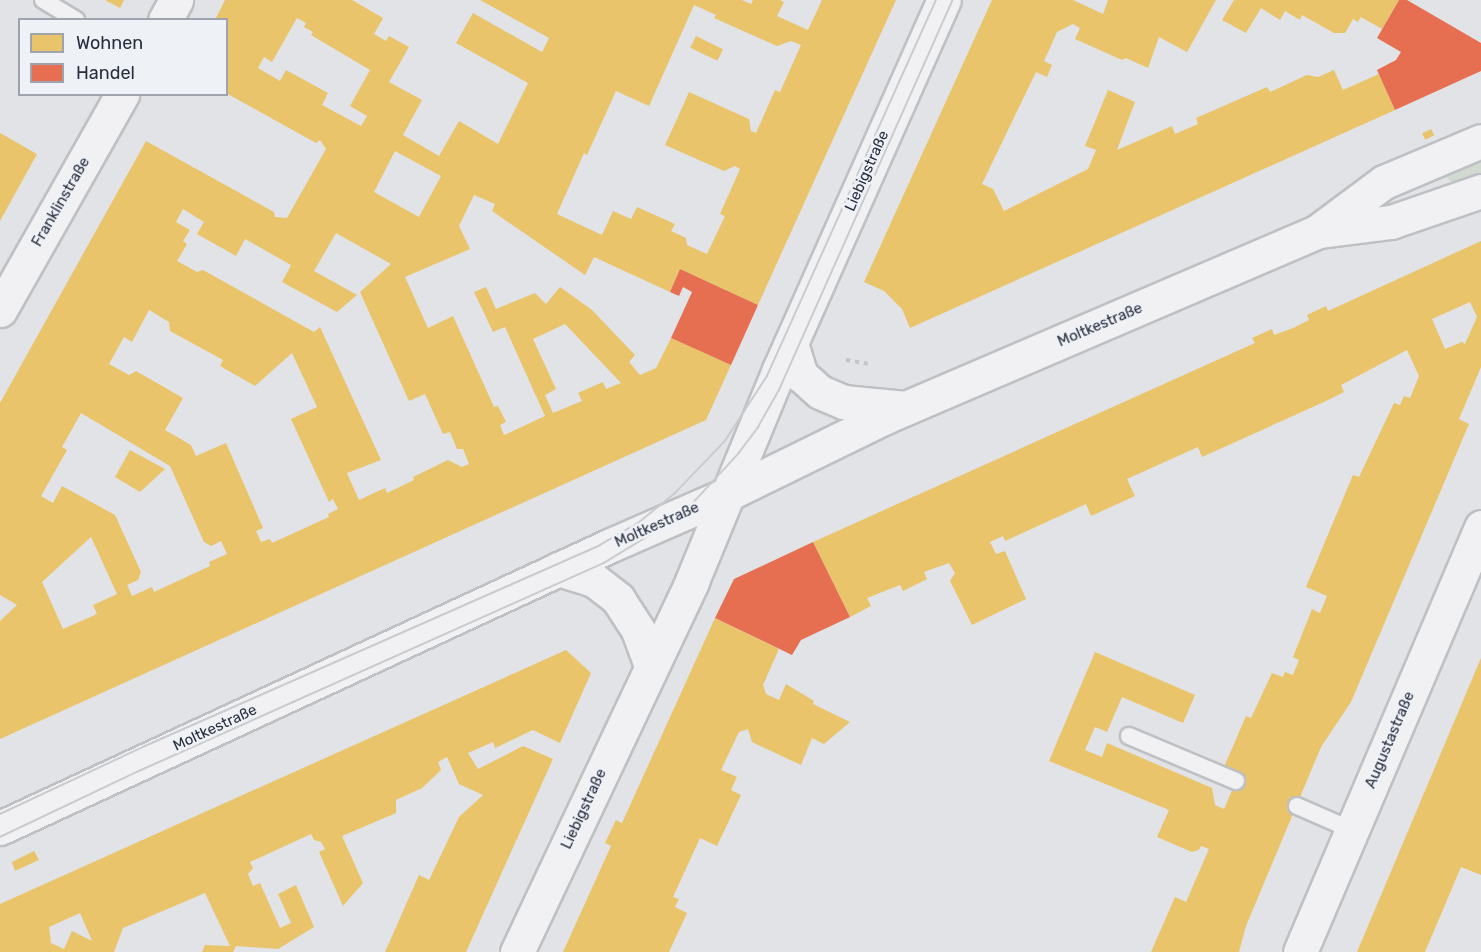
<!DOCTYPE html>
<html>
<head>
<meta charset="utf-8">
<style>
	body { margin:0 }
	#map { position:relative; width:1481px; height:952px; overflow:hidden; background:#e1e3e6; font-family:Rubik,sans-serif }
	div>[style] { position:absolute }
	[style*='--x'] { left:calc(var(--x)*1px); top:calc(var(--y)*1px); width:calc(var(--w)*1px); rotate:calc(var(--a)*1deg) }
	.green>* { inset:0; background:#d0dad1 }
	.homes>* { inset:0; background:#e9c46a; transform-origin:0 0 }
	.shops>* { inset:0; background:#e76f51 }
	.path>* { height:4px; margin-top:-2px; transform-origin:0; background:repeating-linear-gradient(90deg,#c3c4ca 0 4.5px,transparent 0 9px) }
	.roads { filter:drop-shadow(2px 0 #bec0c3) drop-shadow(-2px 0 #bec0c3) drop-shadow(0 2px #bec0c3) drop-shadow(0 -2px #bec0c3) }
	.service>* { height:16px; margin:-8px; padding:0 8px; transform-origin:8px; border-radius:8px; background:#f1f1f3 }
	.minor>* { height:33px; margin:-16.5px; padding:0 16.5px; transform-origin:16.5px; border-radius:16.5px; background:#f1f1f3 }
	.tertiary>* { height:33px; margin:-16.5px; padding:0 16.5px; transform-origin:16.5px; border-radius:16.5px; background:#f1f1f3 }
	.tram>* { height:1.5px; margin:-0.75px; padding:0 0.75px; transform-origin:0.75px; border-radius:0.75px; background:#cacbcf }
	span { translate:-50% -50%; white-space:nowrap; text-align:center; line-height:1.15; -webkit-text-stroke:6px #eef1f6; paint-order:stroke }
	.street-label { font-size:15px; color:#282e3f }
	.legend { position:absolute; left:18px; top:18px; width:210px; height:78px; box-sizing:border-box; background:#eef1f6; border:2px solid #9fa3ad; margin:0; padding:8px 10px; list-style:none; font-size:18px; color:#282e3f }
	.legend li { display:flex; align-items:center; gap:12px; height:30px }
	.legend b { width:30px; border:2px solid #9fa3ad }
</style>
</head>
<body>
<div id="map">
	<div class="green">
		<div style="clip-path:polygon(1481px 157px,1481px 177px,1454px 184px,1445px 176px,1450px 167px)"></div>
	</div>
	<div class="homes">
		<div style="clip-path:polygon(105px 0,124px 0,120px 8px)"></div>
		<div style="clip-path:polygon(evenodd,225px 0,352px 0,383px 18px,374px 34px,386px 41px,389px 36px,409px 47px,389px 82px,422px 100px,403px 135px,439px 156px,459px 121px,498px 144px,528px 83px,456px 43px,473px 13px,542px 52px,549px 38px,480px 0,742px 0,751px 4px,753px 0,780px 0,784px 2px,777px 16px,808px 30px,822px 0,896px 0,758px 305px,680px 269px,670px 292px,594px 257px,585px 275px,492px 211px,495px 204px,474px 195px,459px 226px,470px 249px,405px 277px,428px 328px,453px 316px,494px 407px,498px 406px,506px 422px,500px 425px,504px 435px,545px 416px,505px 327px,493px 332px,474px 292px,486px 287px,496px 309px,535px 293px,546px 304px,560px 287px,592px 310px,635px 355px,629px 362px,640px 375px,656px 368px,671px 338px,731px 365px,706px 420px,0 739px,0 621px,17px 605px,0 595px,0 403px,146px 141px,274px 212px,275px 217px,287px 218px,326px 149px,320px 140px,316px 143px,226px 93px,226px 20px,215px 20px,225px 0,694px 5px,716px 15px,714px 18px,777px 46px,791px 41px,801px 45px,780px 92px,775px 90px,756px 133px,751px 131px,749px 119px,689px 92px,677px 119px,665px 145px,724px 171px,735px 166px,740px 169px,720px 214px,725px 216px,707px 254px,687px 245px,686px 238px,671px 231px,675px 224px,637px 207px,631px 219px,613px 211px,602px 235px,557px 214px,584px 153px,587px 155px,616px 91px,649px 106px,694px 5px,225px 0,297px 18px,306px 23px,304px 27px,313px 32px,311px 35px,370px 70px,350px 106px,367px 116px,361px 126px,322px 105px,328px 93px,286px 70px,280px 81px,258px 68px,264px 57px,272px 62px,297px 18px,225px 0,395px 151px,441px 176px,419px 217px,374px 192px,395px 151px,225px 0,183px 209px,204px 222px,197px 234px,236px 256px,245px 239px,291px 265px,282px 282px,337px 312px,357px 295px,314px 271px,336px 233px,391px 264px,360px 292px,409px 401px,425px 394px,443px 434px,450px 432px,457px 449px,463px 449px,469px 464px,462px 467px,448px 460px,413px 477px,414px 480px,387px 493px,385px 488px,359px 500px,347px 473px,381px 460px,320px 327px,314px 332px,203px 270px,197px 272px,177px 261px,187px 244px,183px 241px,190px 230px,176px 222px,183px 209px,225px 0,149px 310px,169px 322px,170px 331px,223px 360px,220px 366px,255px 386px,292px 353px,317px 407px,291px 419px,329px 502px,333px 499px,338px 509px,328px 514px,329px 517px,272px 543px,270px 539px,261px 542px,256px 531px,263px 528px,226px 443px,196px 456px,191px 445px,165px 430px,183px 398px,136px 371px,129px 375px,109px 364px,124px 337px,132px 342px,149px 310px,225px 0,565px 324px,621px 383px,606px 389px,603px 382px,578px 393px,582px 401px,553px 413px,545px 395px,556px 389px,533px 339px,565px 324px,225px 0,81px 413px,170px 466px,204px 542px,211px 546px,221px 541px,227px 554px,209px 562px,210px 566px,154px 592px,152px 587px,132px 596px,127px 585px,138px 580px,141px 572px,115px 515px,62px 486px,53px 503px,41px 496px,67px 450px,62px 447px,81px 413px,225px 0,91px 537px,117px 594px,93px 605px,97px 614px,63px 629px,42px 582px,91px 537px)"></div>
		<div style="clip-path:polygon(992px 0,1073px 0,1103px 14px,1108px 0,1216px 0,1187px 52px,1159px 37px,1148px 68px,1126px 58px,1122px 60px,1075px 39px,1080px 28px,1073px 24px,1057px 32px,1044px 61px,1052px 65px,1047px 77px,1036px 72px,982px 184px,993px 189px,1004px 211px,1088px 169px,1096px 150px,1085px 146px,1108px 90px,1135px 102px,1117px 150px,1172px 126px,1175px 134px,1198px 124px,1196px 118px,1267px 87px,1270px 92px,1307px 75px,1318px 77px,1334px 70px,1343px 90px,1379px 74px,1395px 110px,910px 328px,902px 309px,884px 291px,864px 282px)"></div>
		<div style="clip-path:polygon(1234px 0,1399px 0,1382px 29px,1361px 17px,1358px 22px,1353px 19px,1345px 33px,1334px 33px,1302px 15px,1300px 20px,1285px 11px,1280px 20px,1261px 8px,1246px 33px,1222px 20px)"></div>
		<div style="left:696px;top:36px;width:30px;height:13px;rotate:26deg"></div>
		<div style="left:1431px;top:129px;width:7px;height:10px;rotate:63deg"></div>
		<div style="clip-path:polygon(0 133px,37px 154px,0 221px)"></div>
		<div style="clip-path:polygon(evenodd,1481px 241px,1481px 367px,1459px 419px,1469px 424px,1351px 702px,1321px 747px,1246px 926px,1239px 952px,1151px 952px,1175px 897px,1186px 902px,1209px 849px,1201px 846px,1199px 850px,1192px 852px,1157px 837px,1169px 810px,1049px 761px,1095px 652px,1195px 695px,1183px 723px,1122px 697px,1107px 732px,1095px 727px,1085px 750px,1102px 757px,1107px 743px,1212px 788px,1215px 805px,1224px 809px,1239px 774px,1224px 767px,1246px 716px,1251px 718px,1272px 673px,1283px 677px,1285px 672px,1293px 675px,1299px 660px,1293px 657px,1312px 609px,1320px 613px,1327px 596px,1306px 587px,1353px 475px,1359px 477px,1394px 403px,1400px 405px,1404px 396px,1410px 398px,1419px 376px,1407px 350px,1341px 385px,1344px 392px,1326px 401px,1202px 457px,1198px 447px,1127px 479px,1135px 496px,1091px 516px,1086px 504px,1005px 541px,1003px 536px,990px 542px,996px 554px,1005px 551px,1026px 599px,972px 625px,950px 581px,955px 573px,949px 563px,924px 572px,927px 579px,903px 591px,900px 585px,867px 598px,871px 606px,850px 617px,813px 542px,1255px 343px,1252px 338px,1272px 329px,1274px 335px,1293px 328px,1309px 320px,1307px 315px,1326px 306px,1328px 311px,1481px 241px,1470px 302px,1477px 317px,1465px 344px,1462px 342px,1445px 349px,1432px 319px,1470px 302px)"></div>
		<div style="clip-path:polygon(130px 450px,165px 469px,140px 492px,115px 477px)"></div>
		<div style="clip-path:polygon(715px 618px,779px 649px,763px 685px,766px 694px,779px 700px,786px 684px,814px 701px,813px 704px,850px 722px,824px 744px,812px 738px,801px 765px,752px 742px,748px 729px,739px 732px,721px 770px,737px 777px,731px 790px,741px 795px,717px 846px,700px 838px,673px 897px,679px 899px,675px 907px,687px 913px,669px 952px,563px 952px,611px 846px,605px 843px,616px 820px,622px 823px)"></div>
		<div style="clip-path:polygon(evenodd,566px 650px,591px 673px,560px 743px,533px 730px,495px 748px,493px 742px,468px 753px,478px 769px,523px 746px,553px 759px,466px 952px,385px 952px,419px 875px,429px 880px,459px 817px,483px 795px,459px 784px,447px 757px,438px 762px,441px 770px,422px 788px,396px 800px,396px 813px,342px 836px,363px 883px,343px 906px,319px 852px,325px 849px,321px 842px,314px 840px,311px 834px,250px 862px,253px 868px,248px 874px,253px 886px,260px 883px,280px 928px,291px 923px,278px 894px,296px 885px,314px 927px,278px 949px,236px 946px,233px 952px,202px 952px,205px 945px,230px 946px,205px 893px,123px 928px,114px 952px,0 952px,0 904px,566px 650px,80px 913px,92px 941px,72px 931px,64px 949px,51px 943px,49px 927px,80px 913px)"></div>
		<div style="clip-path:polygon(1481px 658px,1481px 875px,1461px 867px,1425px 952px,1357px 952px)"></div>
		<div style="clip-path:polygon(34px 851px,39px 860px,15px 871px,12px 862px)"></div>
	</div>
	<div class="shops">
		<div style="clip-path:polygon(1399px 0,1407px 0,1481px 43px,1481px 71px,1395px 110px,1377px 70px,1396px 60px,1401px 52px,1377px 38px)"></div>
		<div style="clip-path:polygon(680px 269px,758px 305px,731px 365px,671px 338px,692px 292px,683px 287px,679px 296px,670px 292px)"></div>
		<div style="clip-path:polygon(813px 542px,850px 617px,801px 640px,792px 655px,715px 618px,734px 579px)"></div>
	</div>
	<div class="path">
		<div style="--x:846;--y:360;--w:22;--a:10"></div>
	</div>
	<div class="roads">
		<div class="service">
			<div style="--x:43;--y:0;--w:39;--a:31"></div>
			<div style="--x:1129;--y:736;--w:116;--a:22.8"></div>
			<div style="--x:1297;--y:806;--w:60;--a:23.6"></div>
		</div>
		<div class="minor">
			<div style="--x:165;--y:20;--w:23;--a:-61"></div>
			<div style="--x:0;--y:310;--w:248;--a:-60.5"></div>
			<div style="--x:791;--y:343;--w:34;--a:73"></div>
			<div style="--x:801;--y:375;--w:25;--a:42"></div>
			<div style="--x:820;--y:392;--w:25;--a:23"></div>
			<div style="--x:843;--y:402;--w:63;--a:5.4"></div>
			<div style="--x:558;--y:569;--w:38;--a:17"></div>
			<div style="--x:594;--y:580;--w:31;--a:38"></div>
			<div style="--x:618;--y:599;--w:37;--a:57"></div>
			<div style="--x:638;--y:630;--w:38;--a:70"></div>
			<div style="--x:517;--y:952;--w:410;--a:-64.7"></div>
			<div style="--x:692;--y:581;--w:228;--a:-67.6"></div>
			<div style="--x:779;--y:370;--w:405;--a:-66"></div>
			<div style="--x:1300;--y:952;--w:462;--a:-66.9"></div>
		</div>
		<div class="tertiary">
			<div style="--x:1320;--y:231;--w:72;--a:-7.2"></div>
			<div style="--x:1391;--y:222;--w:95;--a:-19"></div>
			<div style="--x:0;--y:828;--w:673;--a:-24.85"></div>
			<div style="--x:611;--y:545;--w:130;--a:-23.6"></div>
			<div style="--x:730;--y:493;--w:173;--a:-26.1"></div>
			<div style="--x:885;--y:417;--w:471;--a:-23.2"></div>
			<div style="--x:1318;--y:231;--w:82;--a:-36.6"></div>
			<div style="--x:1384;--y:182;--w:105;--a:-22.9"></div>
		</div>
	</div>
	<div class="tram">
		<div style="--x:0;--y:814;--w:160;--a:-25.1"></div>
		<div style="--x:145;--y:746;--w:497;--a:-23.8"></div>
		<div style="--x:600;--y:545;--w:44;--a:-30.1"></div>
		<div style="--x:638;--y:523;--w:48;--a:-39"></div>
		<div style="--x:675;--y:493;--w:72;--a:-46.1"></div>
		<div style="--x:725;--y:441;--w:77;--a:-57.1"></div>
		<div style="--x:767;--y:376;--w:412;--a:-65.8"></div>
		<div style="--x:0;--y:837;--w:154;--a:-25.4"></div>
		<div style="--x:139;--y:771;--w:509;--a:-24.1"></div>
		<div style="--x:604;--y:563;--w:52;--a:-31.5"></div>
		<div style="--x:648;--y:536;--w:53;--a:-35.8"></div>
		<div style="--x:691;--y:505;--w:69;--a:-47.3"></div>
		<div style="--x:738;--y:454;--w:34;--a:-53"></div>
		<div style="--x:758;--y:427;--w:43;--a:-60.4"></div>
		<div style="--x:779;--y:390;--w:427;--a:-66"></div>
	</div>
	<div class="street-label">
		<span style="left:867px;top:171px;rotate:-66deg">Liebigstraße</span>
		<span style="left:61px;top:202px;rotate:-60deg">Franklinstraße</span>
		<span style="left:1100px;top:325px;rotate:-23deg">Moltkestraße</span>
		<span style="left:657px;top:525px;rotate:-24deg">Moltkestraße</span>
		<span style="left:215px;top:728px;rotate:-25deg">Moltkestraße</span>
		<span style="left:1390px;top:740px;rotate:-67deg">Augustastraße</span>
		<span style="left:584px;top:809px;rotate:-65deg">Liebigstraße</span>
	</div>
	<ul class="legend">
	<li><b style="height:16px;background:#e9c46a"></b>Wohnen</li>
	<li><b style="height:16px;background:#e76f51"></b>Handel</li>
	</ul>
</div>
</body>
</html>
